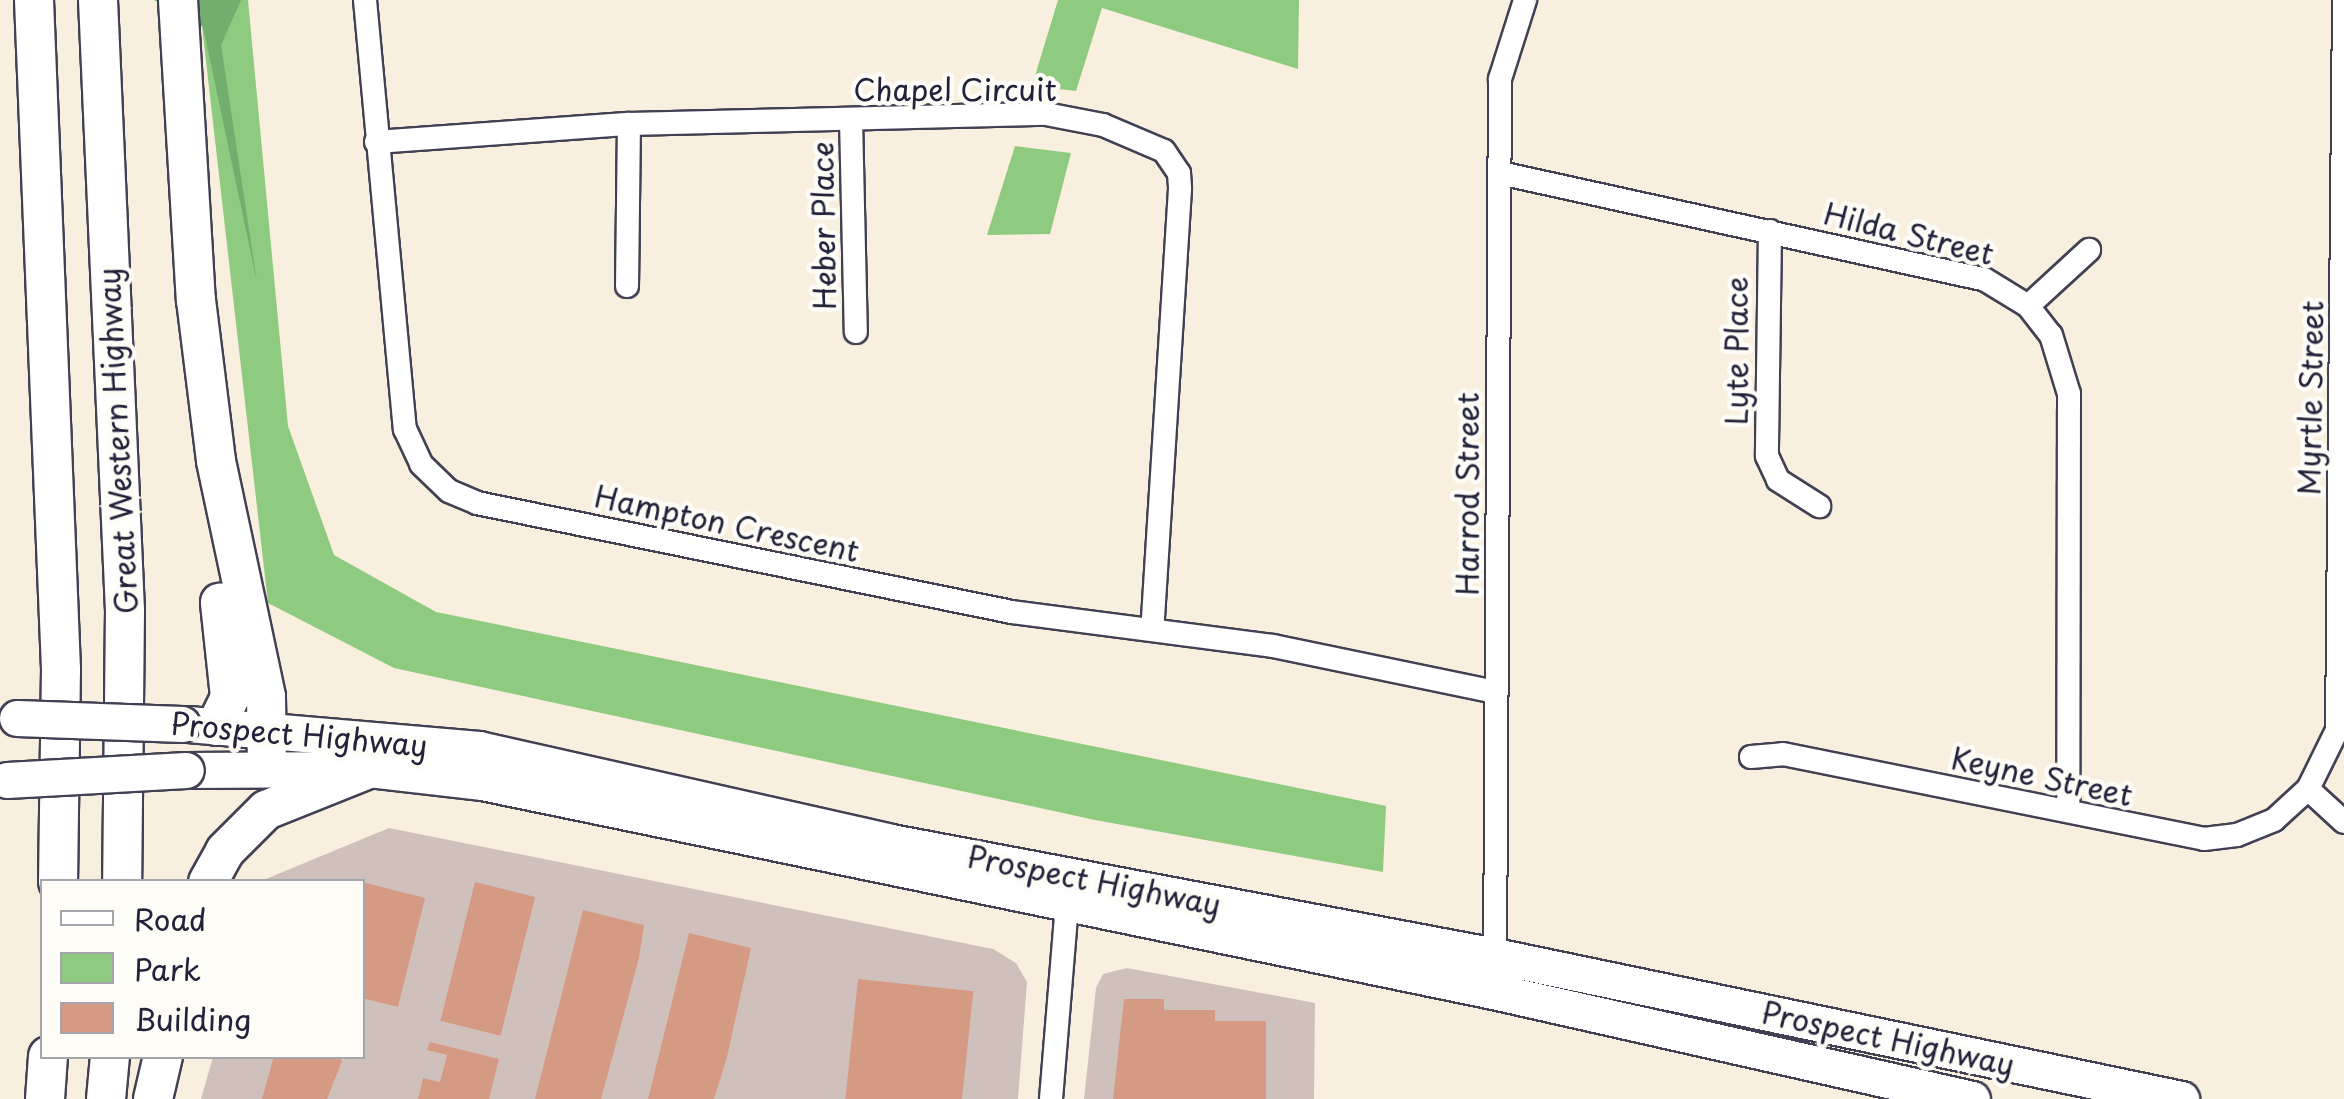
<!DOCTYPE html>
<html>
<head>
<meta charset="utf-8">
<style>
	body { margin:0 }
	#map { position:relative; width:2344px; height:1099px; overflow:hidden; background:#f8efde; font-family:"Playpen Sans",sans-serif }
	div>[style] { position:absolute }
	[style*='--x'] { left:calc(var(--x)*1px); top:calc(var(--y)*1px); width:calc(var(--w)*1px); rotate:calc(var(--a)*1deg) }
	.industrial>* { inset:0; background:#d0c0bb }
	.green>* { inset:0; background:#8eca80 }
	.forest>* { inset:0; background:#72ae6e }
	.building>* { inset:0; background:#d59a83; transform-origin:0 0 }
	.roads { filter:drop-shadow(2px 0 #424153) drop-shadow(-2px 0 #424153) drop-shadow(0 2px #424153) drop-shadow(0 -2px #424153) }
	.minor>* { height:22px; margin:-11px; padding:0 11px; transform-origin:11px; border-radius:11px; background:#fff }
	.primary>* { height:35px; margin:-17.5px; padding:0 17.5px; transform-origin:17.5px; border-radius:17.5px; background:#fff }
	.trunk>* { height:38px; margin:-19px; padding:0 19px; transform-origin:19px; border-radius:19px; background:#fff }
	.bridges { filter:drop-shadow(2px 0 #424153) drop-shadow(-2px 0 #424153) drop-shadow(0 2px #424153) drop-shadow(0 -2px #424153) }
	.primary-bridge>* { height:35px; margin:-17.5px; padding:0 17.5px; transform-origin:17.5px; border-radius:17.5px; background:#fff }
	span { translate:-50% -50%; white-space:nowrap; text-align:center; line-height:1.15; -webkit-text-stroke:9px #fdfcf7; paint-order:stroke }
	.street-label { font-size:30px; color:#22223b }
	.legend { position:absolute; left:40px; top:879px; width:325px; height:180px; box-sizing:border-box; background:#fdfcf7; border:2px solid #a5a5ac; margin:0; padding:12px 18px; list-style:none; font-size:30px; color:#22223b }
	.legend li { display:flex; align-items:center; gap:20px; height:50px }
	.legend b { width:50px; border:2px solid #a5a5ac }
</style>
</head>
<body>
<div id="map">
	<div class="industrial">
		<div style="clip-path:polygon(389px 828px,993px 949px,1016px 963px,1027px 982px,1018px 1099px,201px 1099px,213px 1057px,362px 1056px,362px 882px,261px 881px)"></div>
		<div style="clip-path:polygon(1127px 968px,1315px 1003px,1314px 1099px,1084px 1099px,1096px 988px,1103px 974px)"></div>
	</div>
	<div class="green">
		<div style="clip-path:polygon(199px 0,248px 0,288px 426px,334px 555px,436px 612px,1386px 806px,1383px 872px,1095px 820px,394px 668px,268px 603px)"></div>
		<div style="clip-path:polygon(1058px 0,1299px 0,1298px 69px,1102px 8px,1076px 91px,1032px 86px)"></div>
		<div style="clip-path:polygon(1015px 146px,1071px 153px,1050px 234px,987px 235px)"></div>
	</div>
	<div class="forest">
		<div style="clip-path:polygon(154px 0,241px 0,221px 45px,257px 282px,203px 27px)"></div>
	</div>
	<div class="building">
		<div style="clip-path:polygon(362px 882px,425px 898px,398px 1007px,362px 998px)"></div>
		<div style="left:475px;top:882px;width:62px;height:143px;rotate:14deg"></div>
		<div style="clip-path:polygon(583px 910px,644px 925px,639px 958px,601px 1099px,535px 1099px)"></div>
		<div style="clip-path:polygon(689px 933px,751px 948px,727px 1057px,714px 1099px,648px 1099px)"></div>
		<div style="left:858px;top:979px;width:116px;height:121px;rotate:6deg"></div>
		<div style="clip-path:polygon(1124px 999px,1164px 999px,1164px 1010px,1215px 1010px,1215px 1021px,1266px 1021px,1266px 1099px,1113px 1099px)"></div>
		<div style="clip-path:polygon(430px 1042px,499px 1059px,489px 1099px,418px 1099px,423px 1078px,440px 1082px,447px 1055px,427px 1050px)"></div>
		<div style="clip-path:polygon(274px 1056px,339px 1056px,342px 1061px,327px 1099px,262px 1099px)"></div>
	</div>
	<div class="roads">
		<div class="minor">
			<div style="--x:365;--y:0;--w:431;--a:84.7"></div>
			<div style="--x:405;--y:429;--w:38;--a:65"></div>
			<div style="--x:421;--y:464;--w:39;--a:44"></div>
			<div style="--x:449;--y:491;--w:30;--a:23"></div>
			<div style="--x:477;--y:503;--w:546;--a:11.52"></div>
			<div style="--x:1012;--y:612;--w:263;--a:7.4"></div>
			<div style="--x:1273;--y:646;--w:227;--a:11.7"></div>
			<div style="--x:851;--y:119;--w:213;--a:88.7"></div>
			<div style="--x:376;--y:142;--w:254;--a:-4.1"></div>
			<div style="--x:629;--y:124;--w:417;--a:-1.4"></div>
			<div style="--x:1046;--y:114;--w:58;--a:10.9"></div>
			<div style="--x:1103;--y:125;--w:66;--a:23.1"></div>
			<div style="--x:1164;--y:151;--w:27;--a:56"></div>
			<div style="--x:1179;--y:173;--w:16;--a:86"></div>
			<div style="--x:1180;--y:189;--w:441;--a:93.6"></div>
			<div style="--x:1500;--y:173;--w:495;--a:12.4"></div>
			<div style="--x:1984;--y:279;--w:52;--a:31.5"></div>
			<div style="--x:2028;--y:306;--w:37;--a:52"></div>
			<div style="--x:2051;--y:335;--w:62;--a:73"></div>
			<div style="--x:2069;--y:394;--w:417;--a:90.1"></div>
			<div style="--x:1770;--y:231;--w:225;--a:90.8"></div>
			<div style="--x:1767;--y:456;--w:26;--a:65"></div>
			<div style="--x:1778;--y:480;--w:49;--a:32.4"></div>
			<div style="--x:627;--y:286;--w:162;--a:-89.3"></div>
			<div style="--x:2028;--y:306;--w:83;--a:-42.6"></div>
			<div style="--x:1751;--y:757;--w:32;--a:-5"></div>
			<div style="--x:1783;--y:754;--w:429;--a:11.4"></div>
			<div style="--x:2204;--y:839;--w:33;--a:-7"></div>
			<div style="--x:2237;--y:835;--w:40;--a:-22"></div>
			<div style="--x:2274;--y:820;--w:46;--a:-42.4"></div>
			<div style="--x:2308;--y:789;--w:66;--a:-63.8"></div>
			<div style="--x:2337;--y:730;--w:730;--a:-89.45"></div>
			<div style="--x:2308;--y:789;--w:49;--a:42.5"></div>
			<div style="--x:1495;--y:967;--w:888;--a:-89.68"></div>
			<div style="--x:1500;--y:79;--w:83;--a:-72.4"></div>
			<div style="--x:1051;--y:1099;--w:207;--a:-85.3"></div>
		</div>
		<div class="primary">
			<div style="--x:188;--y:724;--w:292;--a:4.9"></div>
			<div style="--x:479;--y:749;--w:422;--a:12.7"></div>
			<div style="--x:891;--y:842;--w:615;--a:10.69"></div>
			<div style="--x:1495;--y:956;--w:701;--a:11.77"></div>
			<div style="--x:186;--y:770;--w:183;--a:-0.3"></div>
			<div style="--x:369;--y:769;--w:114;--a:6.6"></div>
			<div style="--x:482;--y:782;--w:1032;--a:11.68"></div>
			<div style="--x:1493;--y:991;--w:491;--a:12.7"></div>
		</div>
		<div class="trunk">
			<div style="--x:34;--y:0;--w:670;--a:87.69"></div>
			<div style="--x:61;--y:669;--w:213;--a:90.8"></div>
			<div style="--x:98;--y:0;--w:611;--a:87.47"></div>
			<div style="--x:125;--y:610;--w:272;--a:90.6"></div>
			<div style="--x:178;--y:0;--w:301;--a:86.6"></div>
			<div style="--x:196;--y:300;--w:162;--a:82.9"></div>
			<div style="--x:216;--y:461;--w:241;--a:78"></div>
			<div style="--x:266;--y:697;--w:70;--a:89.2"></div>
			<div style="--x:216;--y:726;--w:32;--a:-64"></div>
			<div style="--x:230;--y:697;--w:95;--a:-96.1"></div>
			<div style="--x:208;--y:882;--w:35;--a:-61"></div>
			<div style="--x:225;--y:851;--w:58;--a:-45"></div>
			<div style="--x:266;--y:810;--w:111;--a:-21.7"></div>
			<div style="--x:45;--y:1099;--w:43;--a:-86"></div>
			<div style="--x:106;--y:1099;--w:43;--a:-84.7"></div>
			<div style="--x:153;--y:1099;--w:44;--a:-76.9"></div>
		</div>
	</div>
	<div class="bridges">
		<div class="primary-bridge">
			<div style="--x:17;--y:718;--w:165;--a:2.1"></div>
			<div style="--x:7;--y:780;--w:179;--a:-3.2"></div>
		</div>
	</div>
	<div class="street-label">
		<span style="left:955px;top:89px">Chapel Circuit</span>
		<span style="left:823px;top:226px;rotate:-91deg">Heber Place</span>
		<span style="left:1909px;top:233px;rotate:14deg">Hilda Street</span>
		<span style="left:1736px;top:351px;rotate:-90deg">Lyte Place</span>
		<span style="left:2310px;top:398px;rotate:-89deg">Myrtle Street</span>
		<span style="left:117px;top:441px;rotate:-93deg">Great Western Highway</span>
		<span style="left:1467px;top:494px;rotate:-90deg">Harrod Street</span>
		<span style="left:727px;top:523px;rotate:12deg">Hampton Crescent</span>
		<span style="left:299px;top:734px;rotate:5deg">Prospect Highway</span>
		<span style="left:2042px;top:776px;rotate:12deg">Keyne Street</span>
		<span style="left:1094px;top:880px;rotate:11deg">Prospect Highway</span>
		<span style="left:1888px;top:1038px;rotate:12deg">Prospect Highway</span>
	</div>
	<ul class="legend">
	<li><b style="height:12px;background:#fff"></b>Road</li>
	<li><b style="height:28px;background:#8eca80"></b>Park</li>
	<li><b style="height:28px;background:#d59a83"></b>Building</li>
	</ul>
</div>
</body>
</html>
